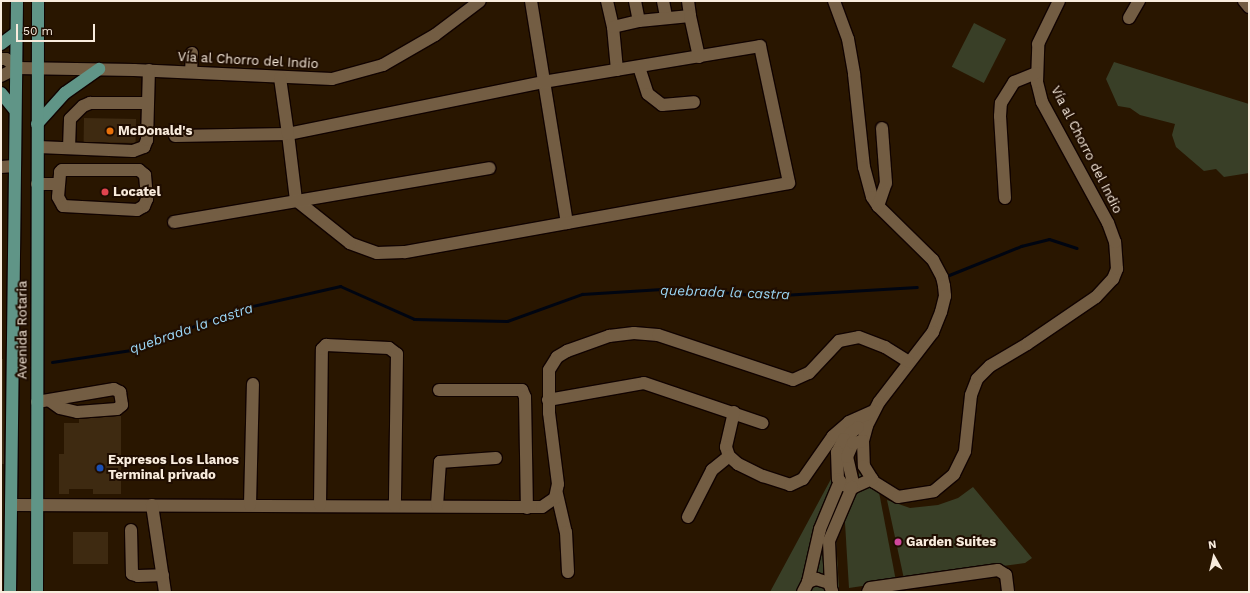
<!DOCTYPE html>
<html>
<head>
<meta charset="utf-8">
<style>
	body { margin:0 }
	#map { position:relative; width:1250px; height:593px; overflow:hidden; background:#291600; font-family:"Work Sans",sans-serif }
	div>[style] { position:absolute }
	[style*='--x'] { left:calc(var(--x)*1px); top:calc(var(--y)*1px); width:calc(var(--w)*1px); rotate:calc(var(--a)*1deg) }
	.green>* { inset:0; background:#393f27; transform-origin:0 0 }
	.stream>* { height:3px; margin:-1.5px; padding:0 1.5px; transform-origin:1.5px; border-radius:1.5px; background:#000511 }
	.building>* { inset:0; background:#3e2a11; transform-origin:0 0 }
	.roads { filter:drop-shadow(1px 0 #110300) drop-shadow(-1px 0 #110300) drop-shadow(0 1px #110300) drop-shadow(0 -1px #110300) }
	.minor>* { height:12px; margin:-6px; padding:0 6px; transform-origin:6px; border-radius:6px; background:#735d43 }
	.major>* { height:12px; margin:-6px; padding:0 6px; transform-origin:6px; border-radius:6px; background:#609587 }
	.dots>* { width:11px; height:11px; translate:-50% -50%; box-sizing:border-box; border:2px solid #1f0d00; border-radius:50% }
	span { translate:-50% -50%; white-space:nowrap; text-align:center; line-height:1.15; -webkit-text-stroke:4px #1f0d00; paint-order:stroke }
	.street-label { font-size:13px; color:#f9ecdd }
	.poi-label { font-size:13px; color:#f9ecdd; font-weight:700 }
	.left { translate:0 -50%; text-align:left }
	.water-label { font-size:14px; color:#9bd6f5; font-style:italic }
	.frame { position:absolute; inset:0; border:2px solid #f9ecdd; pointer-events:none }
	.north { position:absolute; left:1194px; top:537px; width:40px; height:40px; -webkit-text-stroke:3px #1f0d00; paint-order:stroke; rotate:352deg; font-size:11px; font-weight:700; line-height:16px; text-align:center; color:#f9ecdd }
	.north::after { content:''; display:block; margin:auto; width:14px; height:18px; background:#f9ecdd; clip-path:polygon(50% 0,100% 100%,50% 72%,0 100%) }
	.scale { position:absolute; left:16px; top:24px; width:79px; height:18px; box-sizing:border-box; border:2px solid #f9ecdd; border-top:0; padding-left:5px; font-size:12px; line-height:14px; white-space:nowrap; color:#f9ecdd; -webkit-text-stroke:3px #1f0d00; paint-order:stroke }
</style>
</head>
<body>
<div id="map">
	<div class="green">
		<div style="left:974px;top:23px;width:36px;height:49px;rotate:27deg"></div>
		<div style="clip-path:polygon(1114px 62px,1249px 104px,1249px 173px,1224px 177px,1216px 169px,1204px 171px,1176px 147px,1172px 135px,1175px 124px,1140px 115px,1130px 108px,1118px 106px,1106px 79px)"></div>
		<div style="clip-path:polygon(851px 442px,855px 455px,834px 503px,839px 589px,837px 592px,770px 592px)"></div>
		<div style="clip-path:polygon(862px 468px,878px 487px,896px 581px,849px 588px,844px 507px)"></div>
		<div style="clip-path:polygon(973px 487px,1032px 558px,1025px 563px,904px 579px,887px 500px,910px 508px,938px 505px,958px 498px)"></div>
	</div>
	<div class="stream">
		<div style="--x:949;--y:275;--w:78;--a:-21.9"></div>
		<div style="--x:1021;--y:246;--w:29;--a:-14"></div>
		<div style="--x:1049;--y:239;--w:29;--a:18"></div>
		<div style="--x:52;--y:362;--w:80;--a:-8.6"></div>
		<div style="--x:131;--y:350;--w:116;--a:-20.8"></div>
		<div style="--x:239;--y:309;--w:104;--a:-12.8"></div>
		<div style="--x:340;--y:286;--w:81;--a:24"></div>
		<div style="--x:414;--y:319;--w:93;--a:1.2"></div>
		<div style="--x:507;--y:321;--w:80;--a:-19.8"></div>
		<div style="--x:582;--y:294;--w:96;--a:-3.6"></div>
		<div style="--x:678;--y:288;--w:87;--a:5.3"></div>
		<div style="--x:765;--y:296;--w:152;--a:-3.4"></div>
	</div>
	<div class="building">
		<div style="left:84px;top:118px;width:52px;height:24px;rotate:1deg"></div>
		<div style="clip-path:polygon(1px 359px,3px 359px,4px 464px,1px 464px)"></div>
		<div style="clip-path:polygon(79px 416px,121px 416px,121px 494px,93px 494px,93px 489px,69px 489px,69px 494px,59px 494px,59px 454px,64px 454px,64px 423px,79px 423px)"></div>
		<div style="left:108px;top:532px;width:32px;height:35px;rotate:90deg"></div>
	</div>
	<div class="roads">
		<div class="minor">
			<div style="--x:531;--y:1;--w:225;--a:80.8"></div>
			<div style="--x:607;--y:1;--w:27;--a:77"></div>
			<div style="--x:635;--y:1;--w:20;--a:79"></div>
			<div style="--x:663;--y:1;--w:16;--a:79"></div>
			<div style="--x:688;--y:1;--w:15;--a:82"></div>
			<div style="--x:834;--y:1;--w:40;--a:69.8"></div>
			<div style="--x:848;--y:39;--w:36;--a:80"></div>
			<div style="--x:854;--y:74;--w:94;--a:83.9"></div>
			<div style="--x:864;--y:167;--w:31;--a:75"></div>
			<div style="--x:872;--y:197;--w:11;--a:56"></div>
			<div style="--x:878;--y:206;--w:77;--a:44.5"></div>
			<div style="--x:933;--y:260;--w:19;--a:62"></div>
			<div style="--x:942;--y:277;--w:9;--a:77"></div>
			<div style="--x:944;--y:286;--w:10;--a:84"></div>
			<div style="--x:945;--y:296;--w:16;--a:104"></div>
			<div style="--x:941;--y:312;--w:22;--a:112"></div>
			<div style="--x:933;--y:332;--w:88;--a:127.6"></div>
			<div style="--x:879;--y:402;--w:27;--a:117"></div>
			<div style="--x:867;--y:426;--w:16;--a:105"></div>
			<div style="--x:863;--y:441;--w:25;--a:88"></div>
			<div style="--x:864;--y:466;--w:19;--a:58"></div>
			<div style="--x:874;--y:482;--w:28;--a:32"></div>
			<div style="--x:898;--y:497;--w:36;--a:-9"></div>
			<div style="--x:934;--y:491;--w:26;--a:-40"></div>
			<div style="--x:954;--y:474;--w:25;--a:-64"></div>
			<div style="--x:965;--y:451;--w:56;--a:-83.9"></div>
			<div style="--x:971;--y:395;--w:17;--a:-69"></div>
			<div style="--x:977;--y:379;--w:18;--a:-45"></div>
			<div style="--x:990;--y:366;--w:43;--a:-30.7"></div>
			<div style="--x:1027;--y:344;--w:83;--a:-34.3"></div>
			<div style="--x:1096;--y:297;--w:25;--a:-47"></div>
			<div style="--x:1113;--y:279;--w:11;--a:-68"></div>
			<div style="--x:1117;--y:269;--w:27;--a:-94"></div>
			<div style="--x:1115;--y:242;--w:20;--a:-110"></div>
			<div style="--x:1108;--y:223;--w:138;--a:-118.6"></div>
			<div style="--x:1042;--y:102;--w:21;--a:-104"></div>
			<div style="--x:1037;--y:82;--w:38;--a:-88"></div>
			<div style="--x:1038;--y:44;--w:48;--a:-64"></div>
			<div style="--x:1244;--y:1;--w:8;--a:50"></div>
			<div style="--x:1129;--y:18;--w:20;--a:-60"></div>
			<div style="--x:1;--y:59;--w:5;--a:0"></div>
			<div style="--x:6;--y:59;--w:14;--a:39"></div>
			<div style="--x:639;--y:67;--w:28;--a:72"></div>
			<div style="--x:648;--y:94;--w:18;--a:38"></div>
			<div style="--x:662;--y:105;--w:32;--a:-5"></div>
			<div style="--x:17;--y:68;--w:117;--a:1"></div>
			<div style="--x:134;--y:70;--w:198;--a:2.6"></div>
			<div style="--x:332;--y:79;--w:53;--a:-15.4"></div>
			<div style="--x:383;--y:65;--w:60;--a:-30"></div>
			<div style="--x:435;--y:35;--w:56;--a:-37.1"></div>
			<div style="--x:617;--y:70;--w:43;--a:-95.3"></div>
			<div style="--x:613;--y:27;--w:27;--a:-13"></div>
			<div style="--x:639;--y:21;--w:51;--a:-5.6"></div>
			<div style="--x:690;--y:16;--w:42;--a:77.6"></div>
			<div style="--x:191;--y:72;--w:19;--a:-87"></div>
			<div style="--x:1;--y:76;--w:18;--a:-27"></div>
			<div style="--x:175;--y:136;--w:113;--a:-1"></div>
			<div style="--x:288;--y:134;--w:260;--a:-11.5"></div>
			<div style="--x:543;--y:82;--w:220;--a:-9.4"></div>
			<div style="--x:760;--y:46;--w:140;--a:78"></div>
			<div style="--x:789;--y:183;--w:391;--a:169.8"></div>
			<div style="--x:404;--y:252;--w:27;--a:178"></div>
			<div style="--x:377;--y:253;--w:29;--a:-160"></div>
			<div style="--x:350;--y:243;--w:69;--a:-141.5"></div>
			<div style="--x:296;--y:200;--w:66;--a:-96.9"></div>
			<div style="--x:288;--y:134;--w:57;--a:-98.1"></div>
			<div style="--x:38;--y:147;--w:95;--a:2.4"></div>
			<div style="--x:133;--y:151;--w:12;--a:-20"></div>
			<div style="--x:144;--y:147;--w:8;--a:-67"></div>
			<div style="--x:147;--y:140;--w:70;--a:-88.4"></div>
			<div style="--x:69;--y:148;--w:29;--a:-88"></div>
			<div style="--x:70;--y:119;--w:18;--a:-45"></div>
			<div style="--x:83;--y:106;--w:8;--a:-23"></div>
			<div style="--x:90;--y:103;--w:57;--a:0"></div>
			<div style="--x:1;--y:167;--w:13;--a:-4"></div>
			<div style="--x:62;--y:170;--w:77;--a:0"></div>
			<div style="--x:139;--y:170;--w:8;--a:40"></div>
			<div style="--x:145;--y:175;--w:24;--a:85"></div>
			<div style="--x:147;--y:199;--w:8;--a:113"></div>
			<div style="--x:144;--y:206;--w:8;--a:150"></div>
			<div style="--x:137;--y:210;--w:74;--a:-176.9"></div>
			<div style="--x:63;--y:206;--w:10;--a:-119"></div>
			<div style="--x:58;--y:197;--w:25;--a:-85"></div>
			<div style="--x:60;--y:172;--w:3;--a:-45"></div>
			<div style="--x:37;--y:184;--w:21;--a:0"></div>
			<div style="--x:1005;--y:198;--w:82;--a:-93.5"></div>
			<div style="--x:1000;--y:116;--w:13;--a:-86"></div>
			<div style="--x:1001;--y:103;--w:25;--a:-58"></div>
			<div style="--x:1014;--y:82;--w:24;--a:-22"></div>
			<div style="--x:878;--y:206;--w:24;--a:-71"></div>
			<div style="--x:886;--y:183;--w:55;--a:-94.2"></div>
			<div style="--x:174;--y:222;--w:320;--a:-9.7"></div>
			<div style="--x:439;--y:390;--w:83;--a:0"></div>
			<div style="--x:522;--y:390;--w:8;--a:67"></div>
			<div style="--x:525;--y:397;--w:111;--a:89"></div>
			<div style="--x:548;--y:400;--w:97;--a:-10"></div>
			<div style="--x:644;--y:383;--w:125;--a:18.7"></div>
			<div style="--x:37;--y:402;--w:78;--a:-9.6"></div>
			<div style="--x:114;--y:389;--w:7;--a:27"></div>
			<div style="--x:120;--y:392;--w:13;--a:81"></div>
			<div style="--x:122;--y:405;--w:6;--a:141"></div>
			<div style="--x:117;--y:409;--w:40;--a:175.7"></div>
			<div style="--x:77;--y:412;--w:17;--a:-167"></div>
			<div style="--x:60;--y:408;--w:12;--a:-145"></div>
			<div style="--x:734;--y:412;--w:36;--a:103"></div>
			<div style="--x:726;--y:447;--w:9;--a:72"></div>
			<div style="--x:729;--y:456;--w:12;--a:42"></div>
			<div style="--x:738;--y:464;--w:28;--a:26"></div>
			<div style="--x:763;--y:476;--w:28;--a:18"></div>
			<div style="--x:790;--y:485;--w:14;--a:-25"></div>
			<div style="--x:803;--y:479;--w:52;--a:-55.1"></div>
			<div style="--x:833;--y:436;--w:21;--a:-41"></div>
			<div style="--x:849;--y:422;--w:27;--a:-24"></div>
			<div style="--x:858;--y:427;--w:18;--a:139"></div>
			<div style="--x:844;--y:439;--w:15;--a:118"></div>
			<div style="--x:837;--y:452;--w:27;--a:88"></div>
			<div style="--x:838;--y:479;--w:8;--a:50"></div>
			<div style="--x:843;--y:485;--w:11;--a:10"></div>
			<div style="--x:854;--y:487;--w:20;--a:-24"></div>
			<div style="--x:854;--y:487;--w:31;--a:-103"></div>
			<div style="--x:847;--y:457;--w:15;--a:-67"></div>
			<div style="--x:853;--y:443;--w:10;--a:-11"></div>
			<div style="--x:557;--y:494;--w:39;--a:77"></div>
			<div style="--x:566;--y:532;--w:40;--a:87.1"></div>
			<div style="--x:11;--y:505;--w:531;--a:0.22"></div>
			<div style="--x:542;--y:507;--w:16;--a:-35"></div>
			<div style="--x:555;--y:498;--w:14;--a:-78"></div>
			<div style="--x:558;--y:484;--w:72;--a:-97.2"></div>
			<div style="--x:549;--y:413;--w:43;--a:-90"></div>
			<div style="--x:549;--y:370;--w:15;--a:-58"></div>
			<div style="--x:557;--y:357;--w:12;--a:-31"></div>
			<div style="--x:567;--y:351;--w:45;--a:-19.7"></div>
			<div style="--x:609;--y:336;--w:25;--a:-7"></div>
			<div style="--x:634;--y:333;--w:24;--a:5"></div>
			<div style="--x:658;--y:335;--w:142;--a:18.4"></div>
			<div style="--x:793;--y:380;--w:17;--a:-24"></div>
			<div style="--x:809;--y:373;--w:44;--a:-46.8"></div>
			<div style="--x:839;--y:341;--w:20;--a:-11"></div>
			<div style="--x:859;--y:337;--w:28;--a:21"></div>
			<div style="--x:885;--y:347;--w:28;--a:32"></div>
			<div style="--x:152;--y:505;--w:88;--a:81.5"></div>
			<div style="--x:250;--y:505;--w:121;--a:-88.6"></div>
			<div style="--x:320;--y:505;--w:156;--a:-89.3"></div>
			<div style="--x:322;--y:349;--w:6;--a:-45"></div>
			<div style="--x:326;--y:345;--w:63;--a:2.7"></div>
			<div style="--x:389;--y:348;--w:10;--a:37"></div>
			<div style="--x:397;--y:354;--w:152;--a:90.8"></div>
			<div style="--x:437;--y:505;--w:43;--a:-86"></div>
			<div style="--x:440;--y:462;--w:56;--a:-4.1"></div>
			<div style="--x:688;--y:517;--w:53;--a:-62.9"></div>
			<div style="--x:712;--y:470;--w:22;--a:-39"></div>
			<div style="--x:131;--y:530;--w:44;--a:88.7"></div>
			<div style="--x:132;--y:574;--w:6;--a:18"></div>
			<div style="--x:138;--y:576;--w:25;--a:-2"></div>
			<div style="--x:808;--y:582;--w:54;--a:-77.2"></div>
			<div style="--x:820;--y:529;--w:52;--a:-67.4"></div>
			<div style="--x:831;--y:587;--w:46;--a:-92.5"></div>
			<div style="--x:829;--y:541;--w:59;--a:-66.9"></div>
			<div style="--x:803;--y:592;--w:11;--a:-63"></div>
			<div style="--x:808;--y:582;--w:9;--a:-21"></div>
			<div style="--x:816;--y:579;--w:14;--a:17"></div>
			<div style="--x:829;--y:583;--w:9;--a:69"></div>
			<div style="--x:868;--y:592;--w:4;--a:-63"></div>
			<div style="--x:870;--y:588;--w:129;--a:-8"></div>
			<div style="--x:998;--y:570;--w:9;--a:32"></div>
			<div style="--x:1006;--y:575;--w:17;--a:83"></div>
		</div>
		<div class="major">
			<div style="--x:1;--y:44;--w:20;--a:-37"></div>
			<div style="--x:1;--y:93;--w:22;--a:51"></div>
			<div style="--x:37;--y:124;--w:42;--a:-47.9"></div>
			<div style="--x:65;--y:93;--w:42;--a:-35.2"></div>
			<div style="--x:10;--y:592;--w:591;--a:-89.32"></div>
			<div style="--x:37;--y:592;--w:591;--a:-89.9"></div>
		</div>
	</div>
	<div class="dots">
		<div style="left:110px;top:131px;background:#e8710a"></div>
		<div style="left:105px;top:192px;background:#e0444e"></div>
		<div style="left:100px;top:468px;background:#1a4fb4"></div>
		<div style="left:898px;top:542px;background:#d1479c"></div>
	</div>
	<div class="street-label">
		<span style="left:248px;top:61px;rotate:3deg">Vía al Chorro del Indio</span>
		<span style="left:1086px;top:150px;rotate:63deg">Vía al Chorro del Indio</span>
		<span style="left:23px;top:330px;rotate:-90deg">Avenida Rotaria</span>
	</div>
	<div class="poi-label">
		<span class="left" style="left:118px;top:131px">McDonald's</span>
		<span class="left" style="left:113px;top:192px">Locatel</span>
		<span class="left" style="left:108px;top:468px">Expresos Los Llanos<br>Terminal privado</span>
		<span class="left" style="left:906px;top:542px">Garden Suites</span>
	</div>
	<div class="water-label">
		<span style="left:725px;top:292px;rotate:2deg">quebrada la castra</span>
		<span style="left:191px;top:328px;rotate:-19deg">quebrada la castra</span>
	</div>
	<div class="frame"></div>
	<div class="north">N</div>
	<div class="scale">50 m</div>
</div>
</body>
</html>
